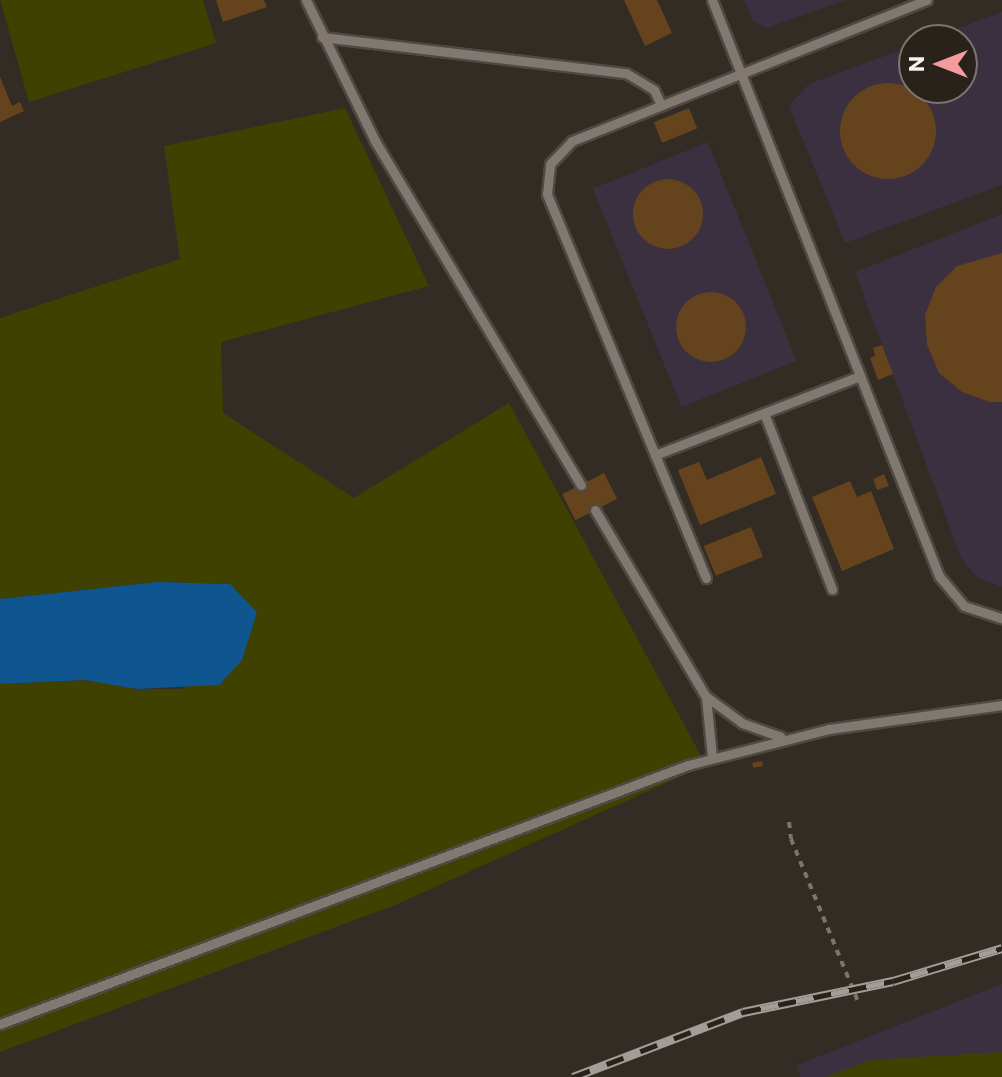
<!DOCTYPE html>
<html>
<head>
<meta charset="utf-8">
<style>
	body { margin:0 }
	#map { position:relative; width:1002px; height:1077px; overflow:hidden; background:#322c25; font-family:Commissioner,sans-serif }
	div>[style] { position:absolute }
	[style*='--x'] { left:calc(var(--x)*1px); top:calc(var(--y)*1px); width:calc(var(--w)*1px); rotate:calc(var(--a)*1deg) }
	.industrial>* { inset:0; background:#3a303f; transform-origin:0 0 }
	.green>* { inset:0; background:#3f4100 }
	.water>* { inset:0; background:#0f5691 }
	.building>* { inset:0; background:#65431d; transform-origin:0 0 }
	.round { border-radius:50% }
	.path>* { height:4px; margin-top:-2px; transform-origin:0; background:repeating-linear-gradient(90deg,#7a756f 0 6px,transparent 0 12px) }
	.roads { filter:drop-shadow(2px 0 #4f4944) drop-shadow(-2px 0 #4f4944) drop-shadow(0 2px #4f4944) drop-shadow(0 -2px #4f4944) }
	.service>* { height:9px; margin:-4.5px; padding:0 4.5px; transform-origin:4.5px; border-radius:4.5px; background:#817971 }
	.rail>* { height:9px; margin-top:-4.5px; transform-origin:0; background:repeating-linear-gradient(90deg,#28221b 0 18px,#a29d97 0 36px); box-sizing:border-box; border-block:2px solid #a29d97 }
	span { translate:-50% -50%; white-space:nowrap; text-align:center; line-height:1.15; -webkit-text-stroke:7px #28221b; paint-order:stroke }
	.north { position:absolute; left:898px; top:24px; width:80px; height:80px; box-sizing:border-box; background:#28221b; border:2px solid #7a756f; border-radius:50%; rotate:270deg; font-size:22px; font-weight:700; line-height:32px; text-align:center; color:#f6f1ed }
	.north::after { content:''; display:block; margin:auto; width:28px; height:36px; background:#f59b9d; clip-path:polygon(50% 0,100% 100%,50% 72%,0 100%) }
</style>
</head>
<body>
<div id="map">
	<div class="industrial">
		<div style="clip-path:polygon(744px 0,846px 0,766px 28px,753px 21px)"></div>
		<div style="clip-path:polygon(1002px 12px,1002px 185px,845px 243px,789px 106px,809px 84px,914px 45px,914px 88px,962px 88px,962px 40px,927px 40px)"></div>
		<div style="left:708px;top:142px;width:236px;height:124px;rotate:68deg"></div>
		<div style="clip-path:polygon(1002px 214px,1002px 587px,977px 577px,961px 558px,855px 272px)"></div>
		<div style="clip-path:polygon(1002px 984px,1002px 1077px,800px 1077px,797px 1065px)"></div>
	</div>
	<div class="green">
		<div style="clip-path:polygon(0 0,203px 0,216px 43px,29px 102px)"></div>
		<div style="clip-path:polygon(345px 108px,429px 286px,221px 342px,223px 413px,354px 498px,509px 403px,706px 765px,395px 905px,0 1052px,0 684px,85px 680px,137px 689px,183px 689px,230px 584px,157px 582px,0 599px,0 318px,180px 259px,164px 146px)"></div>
		<div style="clip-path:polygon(1002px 1052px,1002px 1077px,826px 1077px,871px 1060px)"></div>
	</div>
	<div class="water">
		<div style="clip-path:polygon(157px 582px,230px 584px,257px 612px,242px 660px,219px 685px,137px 689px,85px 680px,0 684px,0 599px)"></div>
	</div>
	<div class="building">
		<div style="clip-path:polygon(216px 0,264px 0,267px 7px,223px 22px)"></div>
		<div style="clip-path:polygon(624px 0,657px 0,672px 33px,645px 46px)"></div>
		<div style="clip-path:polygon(0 77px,12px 106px,20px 102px,24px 111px,0 122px)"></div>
		<div class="round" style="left:840px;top:83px;width:96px;height:96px"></div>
		<div style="left:689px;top:108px;width:22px;height:38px;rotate:68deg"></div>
		<div class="round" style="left:633px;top:179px;width:70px;height:70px"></div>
		<div style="clip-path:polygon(1002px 253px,1002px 402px,990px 402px,962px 392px,939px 373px,927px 345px,925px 315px,936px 287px,957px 266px)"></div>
		<div class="round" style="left:676px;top:292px;width:70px;height:70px"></div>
		<div style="clip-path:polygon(882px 345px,893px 374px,878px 380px,870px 358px,875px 356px,873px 348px)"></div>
		<div style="clip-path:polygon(761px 457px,776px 494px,700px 525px,678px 470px,699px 462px,707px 480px)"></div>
		<div style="left:604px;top:473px;width:29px;height:47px;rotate:63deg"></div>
		<div style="clip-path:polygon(884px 474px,889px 486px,877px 490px,873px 479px)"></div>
		<div style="clip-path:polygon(850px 481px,857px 497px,871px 491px,894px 549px,842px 571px,812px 497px)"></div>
		<div style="left:751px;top:527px;width:32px;height:51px;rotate:68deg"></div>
		<div style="left:762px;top:761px;width:5px;height:10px;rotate:79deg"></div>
	</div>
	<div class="path">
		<div style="--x:789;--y:822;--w:17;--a:83"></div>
		<div style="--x:791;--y:839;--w:178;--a:67.6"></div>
	</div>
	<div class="roads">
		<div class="service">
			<div style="--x:306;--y:0;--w:157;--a:63.9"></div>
			<div style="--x:375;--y:141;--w:401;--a:59.1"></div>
			<div style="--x:712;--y:0;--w:619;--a:68.49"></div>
			<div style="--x:939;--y:576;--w:39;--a:50"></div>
			<div style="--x:964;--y:606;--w:40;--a:18"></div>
			<div style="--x:322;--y:37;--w:306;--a:6.8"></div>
			<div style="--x:626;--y:73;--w:33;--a:31"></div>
			<div style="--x:654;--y:90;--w:17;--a:65"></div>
			<div style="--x:764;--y:413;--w:189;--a:68.9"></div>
			<div style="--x:655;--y:455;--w:220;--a:-21.1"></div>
			<div style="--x:595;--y:510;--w:217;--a:59.3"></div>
			<div style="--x:706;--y:697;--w:60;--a:84.3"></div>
			<div style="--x:706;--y:578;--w:416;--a:-112.5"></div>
			<div style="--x:547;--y:194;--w:30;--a:-84"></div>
			<div style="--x:550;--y:164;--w:32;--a:-46"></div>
			<div style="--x:572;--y:141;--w:382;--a:-21.7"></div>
			<div style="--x:707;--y:697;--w:44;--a:36.6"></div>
			<div style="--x:742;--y:723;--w:41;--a:19.7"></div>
			<div style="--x:0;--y:1024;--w:735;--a:-20.63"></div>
			<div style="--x:688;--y:765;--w:146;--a:-14.3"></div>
			<div style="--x:829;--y:729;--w:175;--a:-7.9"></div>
		</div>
	</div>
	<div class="rail">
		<div style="--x:573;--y:1077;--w:182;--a:-20.9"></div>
		<div style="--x:743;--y:1012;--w:153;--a:-11.7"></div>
		<div style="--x:893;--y:981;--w:114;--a:-16.8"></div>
	</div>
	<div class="north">N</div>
</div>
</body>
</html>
